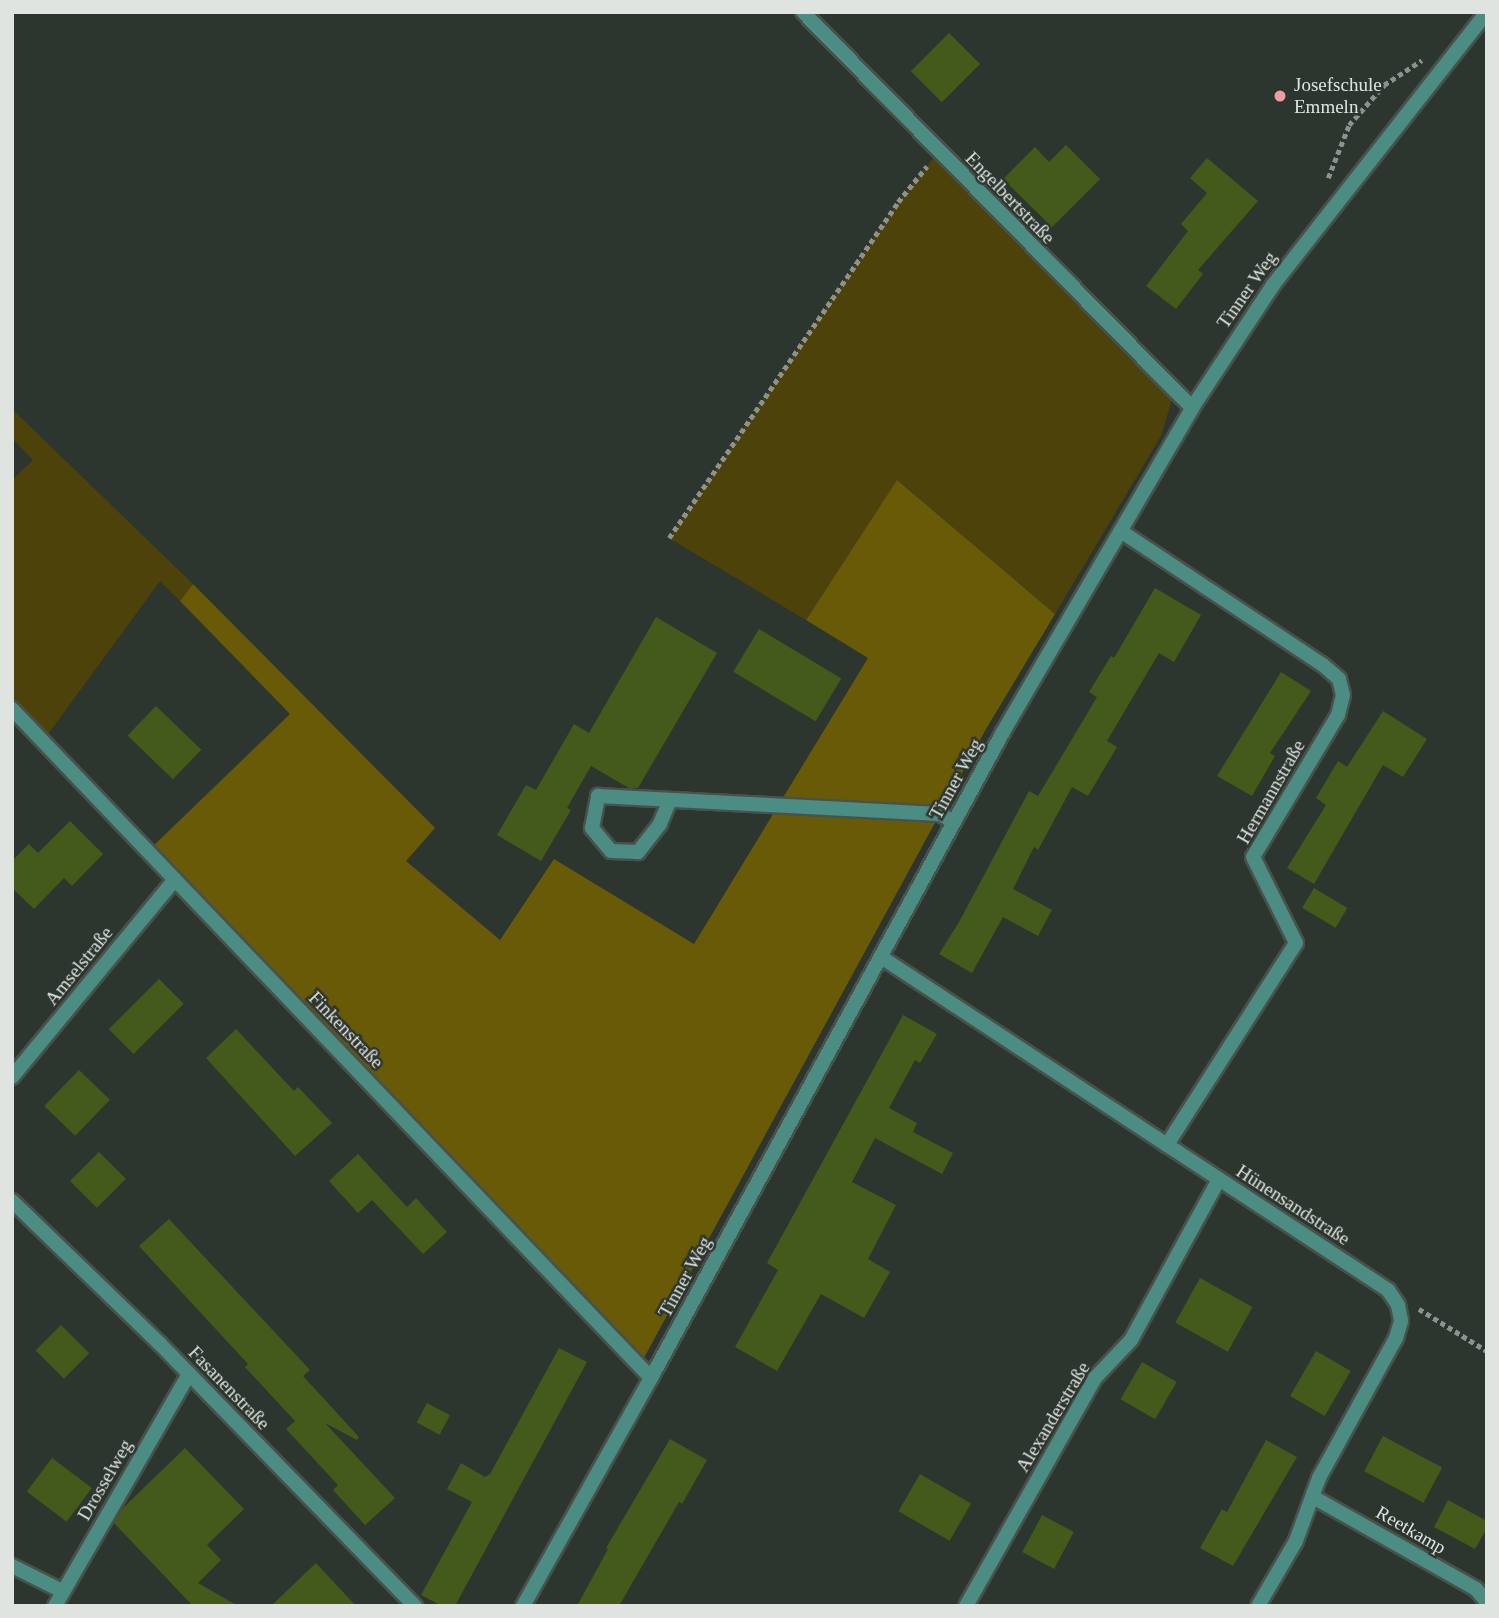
<!DOCTYPE html>
<html>
<head>
<meta charset="utf-8">
<style>
	body { margin:0 }
	#map { position:relative; width:1499px; height:1618px; overflow:hidden; background:#2d352f; font-family:Georgia,serif }
	div>[style] { position:absolute }
	[style*='--x'] { left:calc(var(--x)*1px); top:calc(var(--y)*1px); width:calc(var(--w)*1px); rotate:calc(var(--a)*1deg) }
	.green>* { inset:0; background:#4d4209 }
	.forest>* { inset:0; background:#695a07 }
	.building>* { inset:0; background:#445a1a; transform-origin:0 0 }
	.path>* { height:4.5px; margin-top:-2.25px; transform-origin:0; background:repeating-linear-gradient(90deg,#8c938e 0 5px,transparent 0 8.5px) }
	.roads { filter:drop-shadow(2px 0 #49514b) drop-shadow(-2px 0 #49514b) drop-shadow(0 2px #49514b) drop-shadow(0 -2px #49514b) }
	.service>* { height:14px; margin:-7px; padding:0 7px; transform-origin:7px; border-radius:7px; background:#4b8c83 }
	.minor>* { height:14px; margin:-7px; padding:0 7px; transform-origin:7px; border-radius:7px; background:#4b8c83 }
	.tertiary>* { height:14px; margin:-7px; padding:0 7px; transform-origin:7px; border-radius:7px; background:#4b8c83 }
	.dots>* { width:19px; height:19px; translate:-50% -50%; box-sizing:border-box; border:4px solid #2d352f; border-radius:50% }
	span { translate:-50% -50%; white-space:nowrap; text-align:center; line-height:1.15; -webkit-text-stroke:5px #2d352f; paint-order:stroke }
	.poi-label { font-size:19px; color:#dfe4e0 }
	.left { translate:0 -50%; text-align:left }
	.street-label { font-size:19px; color:#dfe4e0 }
	.frame { position:absolute; inset:0; border:14px solid #dfe4e0; pointer-events:none }
</style>
</head>
<body>
<div id="map">
	<div class="green">
		<div style="clip-path:polygon(939px 151px,1174px 393px,1161px 436px,1055px 614px,897px 480px,806px 620px,669px 538px,898px 202px)"></div>
		<div style="clip-path:polygon(12px 409px,193px 584px,180px 601px,160px 581px,43px 741px,12px 709px,12px 480px,33px 460px,12px 438px)"></div>
	</div>
	<div class="forest">
		<div style="clip-path:polygon(897px 480px,1055px 614px,986px 729px,639px 1367px,148px 851px,290px 714px,180px 601px,193px 584px,435px 828px,406px 861px,500px 940px,554px 859px,694px 944px,868px 658px,806px 620px)"></div>
	</div>
	<div class="building">
		<div style="left:949px;top:33px;width:44px;height:54px;rotate:45deg"></div>
		<div style="clip-path:polygon(1066px 145px,1100px 179px,1052px 227px,1003px 179px,1035px 147px,1049px 162px)"></div>
		<div style="clip-path:polygon(1207px 158px,1258px 201px,1198px 270px,1203px 274px,1176px 309px,1146px 286px,1188px 231px,1181px 224px,1207px 193px,1190px 178px)"></div>
		<div style="clip-path:polygon(1155px 588px,1201px 615px,1174px 662px,1159px 653px,1107px 741px,1117px 747px,1088px 796px,1072px 787px,1038px 850px,1034px 847px,1013px 889px,1052px 910px,1038px 936px,1003px 917px,972px 973px,939px 954px,959px 922px,1029px 791px,1038px 796px,1097px 697px,1089px 692px,1111px 656px,1114px 658px)"></div>
		<div style="clip-path:polygon(656px 617px,717px 653px,638px 788px,629px 788px,591px 766px,567px 808px,571px 810px,541px 861px,497px 835px,526px 785px,536px 790px,574px 724px,589px 733px)"></div>
		<div style="left:759px;top:629px;width:96px;height:50px;rotate:31deg"></div>
		<div style="clip-path:polygon(1281px 672px,1311px 691px,1270px 753px,1275px 756px,1252px 796px,1217px 776px)"></div>
		<div style="left:156px;top:706px;width:63px;height:41px;rotate:44deg"></div>
		<div style="clip-path:polygon(1383px 711px,1427px 739px,1403px 777px,1383px 765px,1314px 884px,1287px 868px,1326px 805px,1316px 798px,1338px 761px,1347px 767px)"></div>
		<div style="clip-path:polygon(70px 821px,103px 854px,72px 886px,64px 878px,34px 909px,12px 888px,12px 861px,29px 844px,38px 853px)"></div>
		<div style="left:1314px;top:888px;width:39px;height:23px;rotate:31deg"></div>
		<div style="left:159px;top:979px;width:35px;height:71px;rotate:45deg"></div>
		<div style="clip-path:polygon(903px 1015px,937px 1034px,920px 1063px,915px 1060px,889px 1108px,917px 1123px,913px 1132px,953px 1153px,942px 1174px,875px 1138px,852px 1182px,896px 1205px,868px 1259px,890px 1272px,864px 1318px,821px 1294px,777px 1371px,735px 1347px,778px 1270px,767px 1263px)"></div>
		<div style="clip-path:polygon(236px 1029px,294px 1091px,298px 1087px,332px 1123px,295px 1156px,206px 1058px)"></div>
		<div style="left:79px;top:1070px;width:43px;height:50px;rotate:44deg"></div>
		<div style="left:99px;top:1152px;width:38px;height:41px;rotate:45deg"></div>
		<div style="clip-path:polygon(358px 1154px,407px 1207px,416px 1198px,447px 1232px,423px 1254px,372px 1200px,358px 1213px,329px 1181px)"></div>
		<div style="clip-path:polygon(169px 1219px,310px 1370px,303px 1376px,359px 1437px,357px 1440px,325px 1423px,395px 1498px,365px 1525px,333px 1490px,338px 1485px,286px 1429px,295px 1421px,245px 1367px,248px 1364px,139px 1246px)"></div>
		<div style="left:1200px;top:1278px;width:60px;height:51px;rotate:29deg"></div>
		<div style="left:61px;top:1325px;width:40px;height:36px;rotate:45deg"></div>
		<div style="clip-path:polygon(559px 1348px,587px 1362px,455px 1606px,442px 1606px,421px 1595px,472px 1502px,447px 1489px,461px 1463px,485px 1477px,490px 1474px)"></div>
		<div style="left:1316px;top:1351px;width:40px;height:52px;rotate:30deg"></div>
		<div style="left:1142px;top:1362px;width:40px;height:43px;rotate:30deg"></div>
		<div style="left:427px;top:1403px;width:26px;height:22px;rotate:28deg"></div>
		<div style="left:1383px;top:1436px;width:67px;height:40px;rotate:28deg"></div>
		<div style="clip-path:polygon(670px 1439px,707px 1460px,682px 1504px,679px 1502px,619px 1606px,577px 1606px,608px 1549px,606px 1548px)"></div>
		<div style="clip-path:polygon(1266px 1440px,1297px 1457px,1233px 1566px,1200px 1548px,1222px 1509px,1227px 1512px)"></div>
		<div style="clip-path:polygon(185px 1448px,244px 1509px,207px 1545px,221px 1560px,198px 1583px,238px 1606px,193px 1606px,114px 1523px,123px 1508px)"></div>
		<div style="left:52px;top:1458px;width:50px;height:42px;rotate:37deg"></div>
		<div style="left:920px;top:1474px;width:59px;height:43px;rotate:30deg"></div>
		<div style="clip-path:polygon(1448px 1500px,1487px 1521px,1487px 1528px,1475px 1549px,1434px 1527px)"></div>
		<div style="left:1042px;top:1515px;width:36px;height:42px;rotate:28deg"></div>
		<div style="clip-path:polygon(316px 1563px,356px 1606px,271px 1606px)"></div>
	</div>
	<div class="path">
		<div style="--x:1328;--y:178;--w:57;--a:-68.4"></div>
		<div style="--x:1349;--y:125;--w:53;--a:-48.8"></div>
		<div style="--x:1384;--y:85;--w:45;--a:-33.3"></div>
		<div style="--x:669;--y:538;--w:407;--a:-55.7"></div>
		<div style="--x:898;--y:202;--w:46;--a:-51.1"></div>
		<div style="--x:1419;--y:1309;--w:80;--a:31.7"></div>
	</div>
	<div class="roads">
		<div class="service">
			<div style="--x:670;--y:800;--w:26;--a:113"></div>
			<div style="--x:660;--y:824;--w:36;--a:128"></div>
			<div style="--x:638;--y:852;--w:27;--a:-178"></div>
			<div style="--x:611;--y:851;--w:30;--a:-130"></div>
			<div style="--x:592;--y:828;--w:33;--a:-79"></div>
			<div style="--x:598;--y:796;--w:342;--a:3"></div>
			<div style="--x:940;--y:814;--w:16;--a:30"></div>
		</div>
		<div class="minor">
			<div style="--x:803;--y:12;--w:555;--a:45.51"></div>
			<div style="--x:1122;--y:532;--w:241;--a:33.5"></div>
			<div style="--x:1323;--y:665;--w:21;--a:41"></div>
			<div style="--x:1339;--y:679;--w:16;--a:76"></div>
			<div style="--x:1343;--y:695;--w:21;--a:104"></div>
			<div style="--x:1338;--y:715;--w:165;--a:120.9"></div>
			<div style="--x:1253;--y:857;--w:96;--a:63.4"></div>
			<div style="--x:1296;--y:943;--w:240;--a:122.6"></div>
			<div style="--x:12;--y:709;--w:925;--a:46.31"></div>
			<div style="--x:881;--y:957;--w:607;--a:33.3"></div>
			<div style="--x:1388;--y:1290;--w:18;--a:56"></div>
			<div style="--x:1398;--y:1305;--w:16;--a:79"></div>
			<div style="--x:1401;--y:1321;--w:18;--a:106"></div>
			<div style="--x:1396;--y:1338;--w:160;--a:118.8"></div>
			<div style="--x:1319;--y:1478;--w:67;--a:110.1"></div>
			<div style="--x:1296;--y:1541;--w:75;--a:120.3"></div>
			<div style="--x:12;--y:1077;--w:256;--a:-50.5"></div>
			<div style="--x:12;--y:1201;--w:206;--a:44"></div>
			<div style="--x:160;--y:1344;--w:366;--a:45.8"></div>
			<div style="--x:1313;--y:1497;--w:187;--a:29.4"></div>
			<div style="--x:1476;--y:1589;--w:17;--a:50"></div>
			<div style="--x:12;--y:1566;--w:56;--a:26.6"></div>
			<div style="--x:55;--y:1606;--w:268;--a:-60"></div>
			<div style="--x:966;--y:1606;--w:262;--a:-60.5"></div>
			<div style="--x:1095;--y:1378;--w:52;--a:-46.5"></div>
			<div style="--x:1131;--y:1340;--w:183;--a:-61.3"></div>
		</div>
		<div class="tertiary">
			<div style="--x:523;--y:1606;--w:261;--a:-60.7"></div>
			<div style="--x:651;--y:1378;--w:736;--a:-61.41"></div>
			<div style="--x:1003;--y:732;--w:375;--a:-59.7"></div>
			<div style="--x:1192;--y:408;--w:147;--a:-56.6"></div>
			<div style="--x:1273;--y:285;--w:347;--a:-51.9"></div>
		</div>
	</div>
	<div class="dots">
		<div style="left:1280px;top:96px;background:#f39aa7"></div>
	</div>
	<div class="poi-label">
		<span class="left" style="left:1294px;top:96px">Josefschule<br>Emmeln</span>
	</div>
	<div class="street-label">
		<span style="left:1010px;top:198px;rotate:46deg">Engelbertstraße</span>
		<span style="left:1247px;top:290px;rotate:-55deg">Tinner Weg</span>
		<span style="left:956px;top:779px;rotate:-61deg">Tinner Weg</span>
		<span style="left:1271px;top:792px;rotate:-60deg">Hermannstraße</span>
		<span style="left:79px;top:966px;rotate:-51deg">Amselstraße</span>
		<span style="left:346px;top:1030px;rotate:46deg">Finkenstraße</span>
		<span style="left:1293px;top:1205px;rotate:33deg">Hünensandstraße</span>
		<span style="left:685px;top:1277px;rotate:-61deg">Tinner Weg</span>
		<span style="left:229px;top:1388px;rotate:46deg">Fasanenstraße</span>
		<span style="left:1053px;top:1417px;rotate:-59deg">Alexanderstraße</span>
		<span style="left:105px;top:1480px;rotate:-60deg">Drosselweg</span>
		<span style="left:1411px;top:1530px;rotate:30deg">Reetkamp</span>
	</div>
	<div class="frame"></div>
</div>
</body>
</html>
